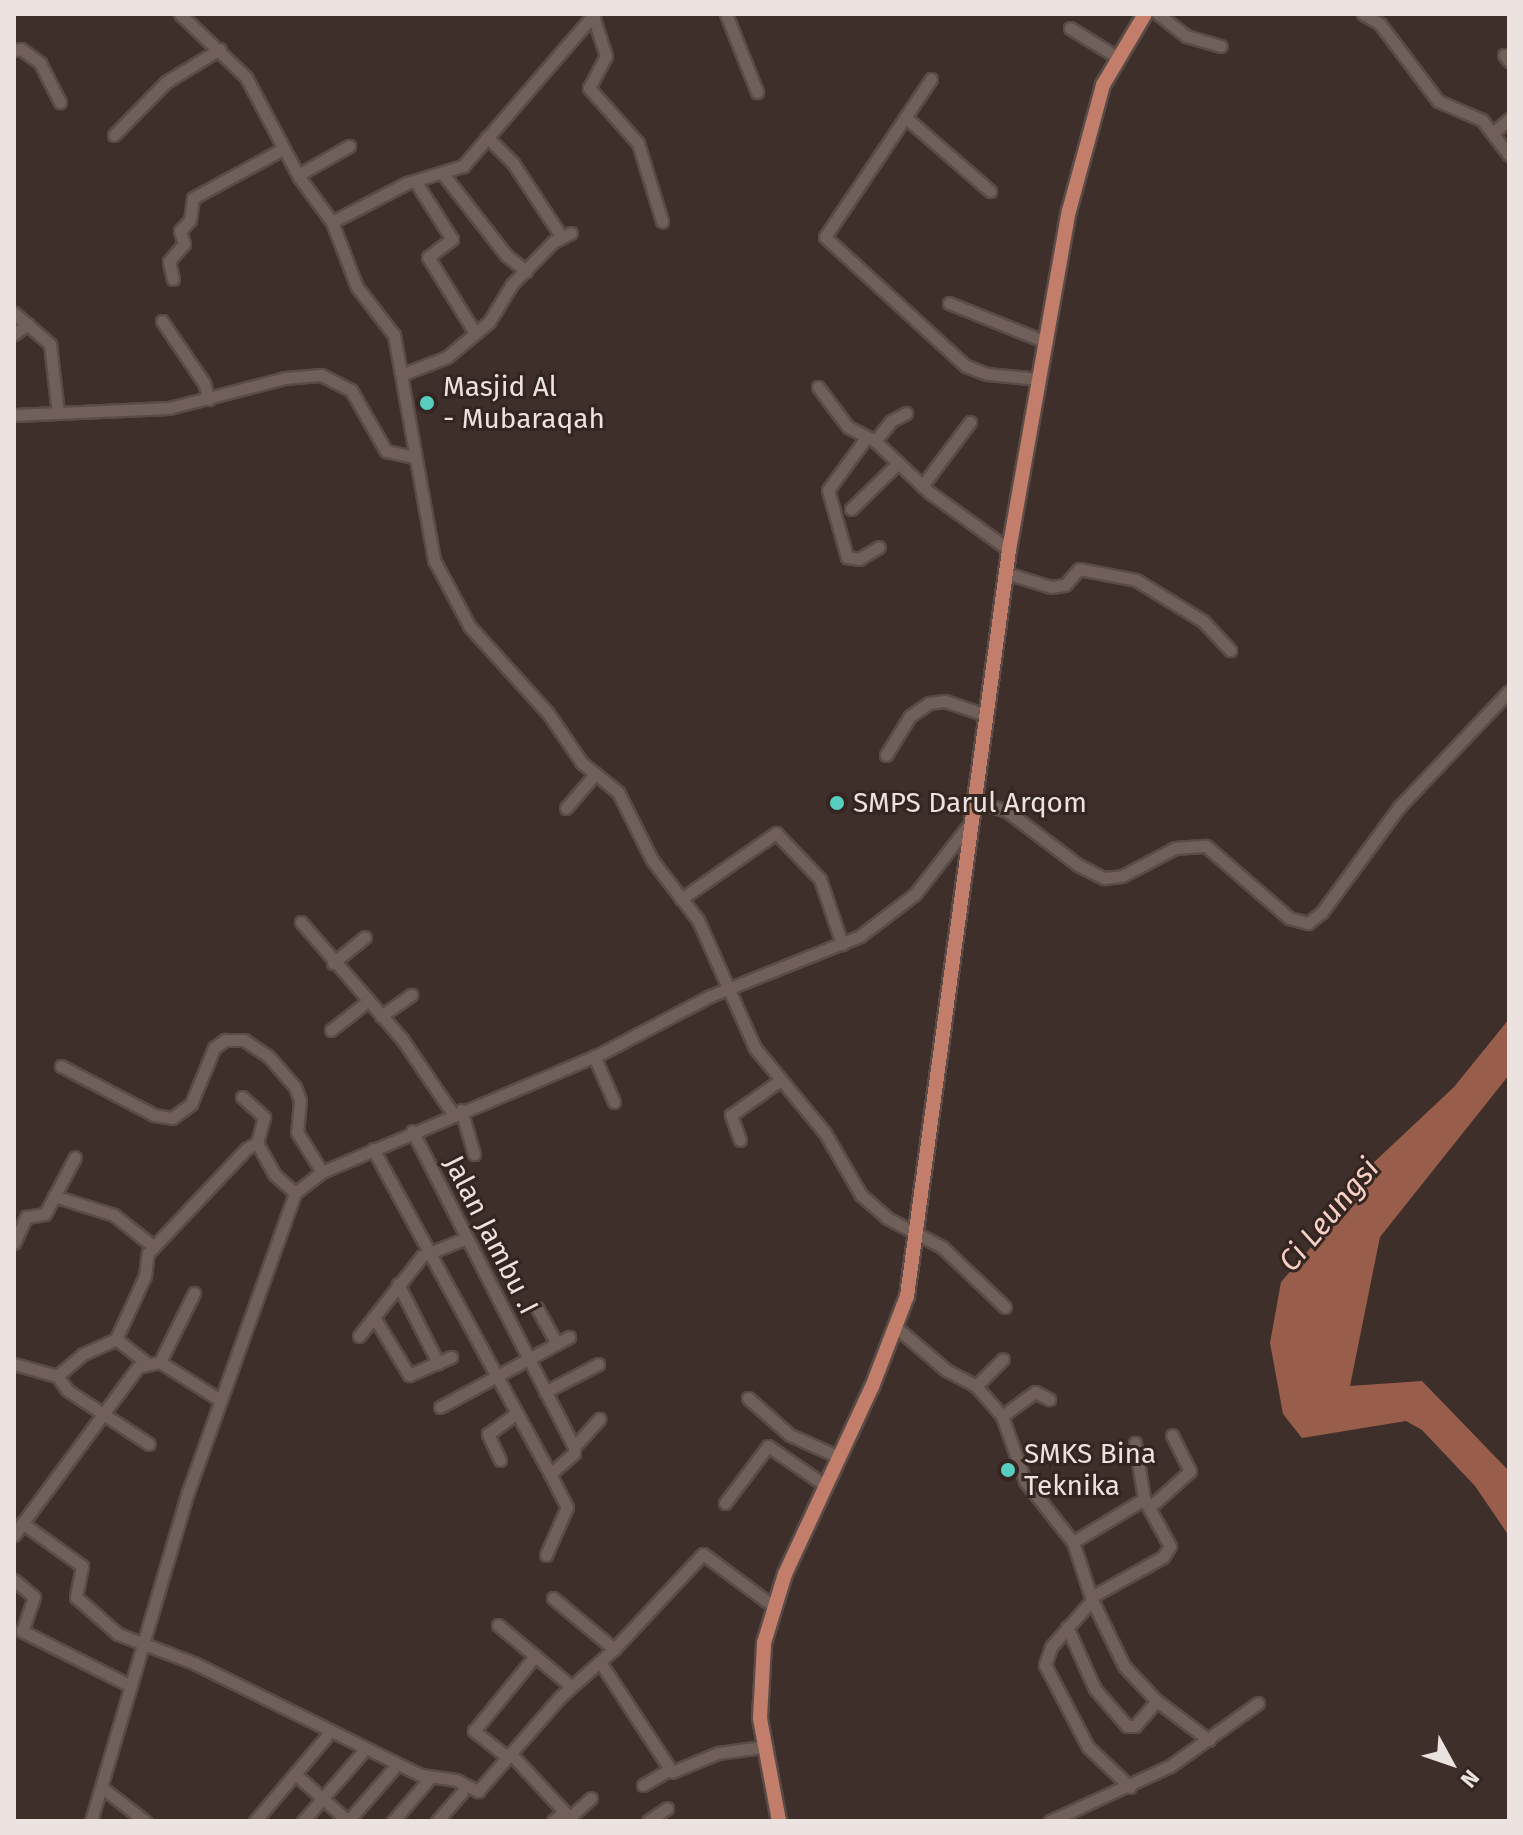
<!DOCTYPE html>
<html>
<head>
<meta charset="utf-8">
<style>
	body { margin:0 }
	#map { position:relative; width:1523px; height:1835px; overflow:hidden; background:#3f2f2a; font-family:"Fira Sans",sans-serif }
	div>[style] { position:absolute }
	[style*='--x'] { left:calc(var(--x)*1px); top:calc(var(--y)*1px); width:calc(var(--w)*1px); rotate:calc(var(--a)*1deg) }
	.water>* { inset:0; background:#995d4c }
	.roads { filter:drop-shadow(2px 0 #594c47) drop-shadow(-2px 0 #594c47) drop-shadow(0 2px #594c47) drop-shadow(0 -2px #594c47) }
	.minor>* { height:11px; margin:-5.5px; padding:0 5.5px; transform-origin:5.5px; border-radius:5.5px; background:#715f59 }
	.major>* { height:14px; margin:-7px; padding:0 7px; transform-origin:7px; border-radius:7px; background:#c27e6a }
	.dots>* { width:22px; height:22px; translate:-50% -50%; box-sizing:border-box; border:4px solid #342520; border-radius:50% }
	span { translate:-50% -50%; white-space:nowrap; text-align:center; line-height:1.15; -webkit-text-stroke:6px #342520; paint-order:stroke }
	.poi-label { font-size:28px; color:#ece2df }
	.left { translate:0 -50%; text-align:left }
	.street-label { font-size:28px; color:#ece2df }
	.water-label { font-size:30px; color:#f7d1c6; font-style:italic }
	.frame { position:absolute; inset:0; border:16px solid #ece2df; pointer-events:none }
	.north { position:absolute; left:1411px; top:1723px; width:80px; height:80px; -webkit-text-stroke:6px #342520; paint-order:stroke; rotate:130deg; font-size:22px; font-weight:700; line-height:32px; text-align:center; color:#ece2df }
	.north::after { content:''; display:block; margin:auto; width:28px; height:36px; background:#ece2df; clip-path:polygon(50% 0,100% 100%,50% 72%,0 100%) }
</style>
</head>
<body>
<div id="map">
	<div class="water">
		<div style="clip-path:polygon(1509px 1019px,1509px 1075px,1380px 1237px,1350px 1386px,1422px 1381px,1509px 1471px,1509px 1536px,1475px 1486px,1422px 1430px,1406px 1421px,1302px 1438px,1283px 1414px,1270px 1343px,1281px 1282px,1332px 1223px,1354px 1181px,1454px 1087px)"></div>
	</div>
	<div class="roads">
		<div class="minor">
			<div style="--x:180;--y:14;--w:91;--a:43.7"></div>
			<div style="--x:246;--y:77;--w:113;--a:62.1"></div>
			<div style="--x:299;--y:177;--w:56;--a:53.7"></div>
			<div style="--x:332;--y:222;--w:70;--a:69"></div>
			<div style="--x:357;--y:287;--w:61;--a:52.4"></div>
			<div style="--x:394;--y:335;--w:229;--a:79.9"></div>
			<div style="--x:434;--y:560;--w:76;--a:61.8"></div>
			<div style="--x:470;--y:627;--w:116;--a:47.8"></div>
			<div style="--x:548;--y:713;--w:60;--a:55.8"></div>
			<div style="--x:582;--y:763;--w:46;--a:38.9"></div>
			<div style="--x:618;--y:792;--w:76;--a:63.4"></div>
			<div style="--x:652;--y:860;--w:76;--a:52.5"></div>
			<div style="--x:698;--y:920;--w:140;--a:66"></div>
			<div style="--x:755;--y:1048;--w:110;--a:50.5"></div>
			<div style="--x:825;--y:1133;--w:72;--a:59.9"></div>
			<div style="--x:861;--y:1195;--w:35;--a:41"></div>
			<div style="--x:887;--y:1218;--w:62;--a:27.8"></div>
			<div style="--x:942;--y:1247;--w:87;--a:43.6"></div>
			<div style="--x:726;--y:14;--w:84;--a:68.3"></div>
			<div style="--x:1158;--y:14;--w:36;--a:38"></div>
			<div style="--x:1186;--y:36;--w:36;--a:16"></div>
			<div style="--x:1363;--y:14;--w:20;--a:30"></div>
			<div style="--x:1380;--y:24;--w:96;--a:53"></div>
			<div style="--x:1438;--y:101;--w:48;--a:23.4"></div>
			<div style="--x:1482;--y:120;--w:44;--a:52.4"></div>
			<div style="--x:594;--y:19;--w:39;--a:72"></div>
			<div style="--x:606;--y:56;--w:36;--a:118"></div>
			<div style="--x:589;--y:88;--w:74;--a:48.3"></div>
			<div style="--x:638;--y:143;--w:82;--a:72.9"></div>
			<div style="--x:1070;--y:28;--w:55;--a:31.7"></div>
			<div style="--x:14;--y:50;--w:7;--a:-8"></div>
			<div style="--x:21;--y:49;--w:24;--a:36"></div>
			<div style="--x:40;--y:63;--w:44;--a:62.9"></div>
			<div style="--x:1504;--y:55;--w:8;--a:50"></div>
			<div style="--x:931;--y:79;--w:190;--a:123.9"></div>
			<div style="--x:825;--y:237;--w:191;--a:42.5"></div>
			<div style="--x:966;--y:366;--w:22;--a:21"></div>
			<div style="--x:987;--y:374;--w:52;--a:5.5"></div>
			<div style="--x:905;--y:117;--w:113;--a:41"></div>
			<div style="--x:1493;--y:133;--w:21;--a:-41"></div>
			<div style="--x:114;--y:135;--w:74;--a:-45.5"></div>
			<div style="--x:166;--y:82;--w:63;--a:-31.4"></div>
			<div style="--x:487;--y:137;--w:37;--a:45"></div>
			<div style="--x:513;--y:163;--w:87;--a:56.7"></div>
			<div style="--x:443;--y:174;--w:103;--a:52.1"></div>
			<div style="--x:506;--y:255;--w:26;--a:39"></div>
			<div style="--x:298;--y:175;--w:59;--a:-29.6"></div>
			<div style="--x:415;--y:181;--w:69;--a:57.5"></div>
			<div style="--x:452;--y:239;--w:30;--a:143"></div>
			<div style="--x:428;--y:257;--w:89;--a:58.3"></div>
			<div style="--x:332;--y:222;--w:85;--a:-27.5"></div>
			<div style="--x:407;--y:183;--w:59;--a:-16.9"></div>
			<div style="--x:463;--y:166;--w:201;--a:-49.2"></div>
			<div style="--x:173;--y:279;--w:18;--a:-103"></div>
			<div style="--x:169;--y:261;--w:23;--a:-49"></div>
			<div style="--x:184;--y:244;--w:14;--a:-107"></div>
			<div style="--x:180;--y:231;--w:15;--a:-48"></div>
			<div style="--x:190;--y:220;--w:22;--a:-82"></div>
			<div style="--x:193;--y:198;--w:102;--a:-28.6"></div>
			<div style="--x:949;--y:303;--w:105;--a:21.9"></div>
			<div style="--x:14;--y:313;--w:48;--a:40.7"></div>
			<div style="--x:50;--y:344;--w:69;--a:83.4"></div>
			<div style="--x:162;--y:321;--w:75;--a:55.9"></div>
			<div style="--x:204;--y:383;--w:17;--a:73"></div>
			<div style="--x:14;--y:334;--w:17;--a:-36"></div>
			<div style="--x:403;--y:374;--w:47;--a:-21.1"></div>
			<div style="--x:447;--y:357;--w:55;--a:-39.8"></div>
			<div style="--x:489;--y:322;--w:44;--a:-58.8"></div>
			<div style="--x:512;--y:284;--w:59;--a:-45.7"></div>
			<div style="--x:553;--y:242;--w:20;--a:-27"></div>
			<div style="--x:818;--y:387;--w:50;--a:53.1"></div>
			<div style="--x:848;--y:427;--w:30;--a:27"></div>
			<div style="--x:875;--y:441;--w:74;--a:43.4"></div>
			<div style="--x:929;--y:492;--w:99;--a:35.9"></div>
			<div style="--x:14;--y:415;--w:155;--a:-2.6"></div>
			<div style="--x:169;--y:408;--w:120;--a:-14.5"></div>
			<div style="--x:285;--y:378;--w:36;--a:-5"></div>
			<div style="--x:321;--y:375;--w:34;--a:27"></div>
			<div style="--x:351;--y:390;--w:70;--a:60.2"></div>
			<div style="--x:386;--y:451;--w:29;--a:12"></div>
			<div style="--x:866;--y:438;--w:64;--a:126.2"></div>
			<div style="--x:828;--y:490;--w:70;--a:74.2"></div>
			<div style="--x:847;--y:557;--w:12;--a:9"></div>
			<div style="--x:859;--y:559;--w:23;--a:-31"></div>
			<div style="--x:875;--y:441;--w:26;--a:-51"></div>
			<div style="--x:891;--y:421;--w:17;--a:-28"></div>
			<div style="--x:922;--y:486;--w:80;--a:-53.1"></div>
			<div style="--x:851;--y:509;--w:66;--a:-44.4"></div>
			<div style="--x:1006;--y:573;--w:47;--a:17.3"></div>
			<div style="--x:1051;--y:587;--w:14;--a:-8"></div>
			<div style="--x:1065;--y:585;--w:21;--a:-49"></div>
			<div style="--x:1079;--y:569;--w:58;--a:10.9"></div>
			<div style="--x:1136;--y:580;--w:79;--a:31.5"></div>
			<div style="--x:1203;--y:621;--w:40;--a:47"></div>
			<div style="--x:886;--y:755;--w:46;--a:-58.4"></div>
			<div style="--x:910;--y:716;--w:23;--a:-34"></div>
			<div style="--x:929;--y:703;--w:16;--a:-7"></div>
			<div style="--x:945;--y:701;--w:43;--a:18.9"></div>
			<div style="--x:975;--y:801;--w:34;--a:17"></div>
			<div style="--x:1007;--y:811;--w:89;--a:37.3"></div>
			<div style="--x:1078;--y:865;--w:29;--a:27"></div>
			<div style="--x:1104;--y:878;--w:18;--a:-6"></div>
			<div style="--x:1122;--y:876;--w:60;--a:-27.8"></div>
			<div style="--x:1175;--y:848;--w:31;--a:-4"></div>
			<div style="--x:1206;--y:846;--w:110;--a:40.9"></div>
			<div style="--x:1289;--y:918;--w:20;--a:15"></div>
			<div style="--x:1308;--y:923;--w:18;--a:-38"></div>
			<div style="--x:1322;--y:912;--w:132;--a:-53.7"></div>
			<div style="--x:1400;--y:806;--w:158;--a:-46.5"></div>
			<div style="--x:566;--y:808;--w:45;--a:-49.5"></div>
			<div style="--x:681;--y:899;--w:116;--a:-34.8"></div>
			<div style="--x:776;--y:833;--w:64;--a:46.3"></div>
			<div style="--x:820;--y:879;--w:69;--a:71.3"></div>
			<div style="--x:301;--y:922;--w:155;--a:49.2"></div>
			<div style="--x:402;--y:1039;--w:91;--a:55.8"></div>
			<div style="--x:333;--y:963;--w:41;--a:-39.1"></div>
			<div style="--x:381;--y:1016;--w:37;--a:-35"></div>
			<div style="--x:331;--y:1030;--w:47;--a:-38.1"></div>
			<div style="--x:594;--y:1056;--w:50;--a:66.5"></div>
			<div style="--x:61;--y:1066;--w:105;--a:27.8"></div>
			<div style="--x:154;--y:1115;--w:18;--a:9"></div>
			<div style="--x:172;--y:1118;--w:24;--a:-36"></div>
			<div style="--x:191;--y:1104;--w:61;--a:-67.7"></div>
			<div style="--x:214;--y:1048;--w:14;--a:-36"></div>
			<div style="--x:225;--y:1040;--w:19;--a:0"></div>
			<div style="--x:244;--y:1040;--w:30;--a:34"></div>
			<div style="--x:269;--y:1057;--w:40;--a:49"></div>
			<div style="--x:295;--y:1087;--w:14;--a:69"></div>
			<div style="--x:300;--y:1100;--w:32;--a:95"></div>
			<div style="--x:297;--y:1132;--w:47;--a:58"></div>
			<div style="--x:242;--y:1097;--w:30;--a:42"></div>
			<div style="--x:264;--y:1117;--w:27;--a:105"></div>
			<div style="--x:461;--y:1110;--w:46;--a:73.5"></div>
			<div style="--x:740;--y:1140;--w:27;--a:-110"></div>
			<div style="--x:731;--y:1115;--w:59;--a:-35.3"></div>
			<div style="--x:373;--y:1149;--w:370;--a:61.4"></div>
			<div style="--x:550;--y:1474;--w:32;--a:-41"></div>
			<div style="--x:574;--y:1453;--w:6;--a:-90"></div>
			<div style="--x:574;--y:1447;--w:355;--a:-117.1"></div>
			<div style="--x:54;--y:1196;--w:63;--a:17.6"></div>
			<div style="--x:114;--y:1215;--w:51;--a:38.7"></div>
			<div style="--x:14;--y:1243;--w:29;--a:-65"></div>
			<div style="--x:26;--y:1217;--w:19;--a:-9"></div>
			<div style="--x:45;--y:1214;--w:64;--a:-62.2"></div>
			<div style="--x:398;--y:1284;--w:89;--a:63.1"></div>
			<div style="--x:537;--y:1308;--w:41;--a:60.9"></div>
			<div style="--x:374;--y:1317;--w:68;--a:58.9"></div>
			<div style="--x:409;--y:1375;--w:46;--a:-23.2"></div>
			<div style="--x:897;--y:1328;--w:65;--a:40.6"></div>
			<div style="--x:946;--y:1370;--w:34;--a:28"></div>
			<div style="--x:976;--y:1386;--w:40;--a:49"></div>
			<div style="--x:1002;--y:1416;--w:69;--a:70.5"></div>
			<div style="--x:1025;--y:1481;--w:78;--a:51.8"></div>
			<div style="--x:1073;--y:1542;--w:61;--a:71.9"></div>
			<div style="--x:1092;--y:1600;--w:73;--a:64.1"></div>
			<div style="--x:1124;--y:1666;--w:48;--a:46.7"></div>
			<div style="--x:1157;--y:1701;--w:65;--a:36.9"></div>
			<div style="--x:359;--y:1336;--w:102;--a:-51.8"></div>
			<div style="--x:422;--y:1256;--w:45;--a:-22"></div>
			<div style="--x:116;--y:1339;--w:69;--a:-65.3"></div>
			<div style="--x:145;--y:1276;--w:23;--a:-83"></div>
			<div style="--x:148;--y:1253;--w:143;--a:-46.7"></div>
			<div style="--x:246;--y:1149;--w:13;--a:-29"></div>
			<div style="--x:257;--y:1143;--w:35;--a:61"></div>
			<div style="--x:274;--y:1174;--w:28;--a:42"></div>
			<div style="--x:116;--y:1339;--w:37;--a:38"></div>
			<div style="--x:160;--y:1362;--w:77;--a:-63.8"></div>
			<div style="--x:14;--y:1364;--w:45;--a:15.6"></div>
			<div style="--x:57;--y:1376;--w:17;--a:54"></div>
			<div style="--x:67;--y:1390;--w:98;--a:33.4"></div>
			<div style="--x:57;--y:1376;--w:34;--a:-40"></div>
			<div style="--x:83;--y:1354;--w:36;--a:-24"></div>
			<div style="--x:976;--y:1386;--w:38;--a:-45"></div>
			<div style="--x:545;--y:1392;--w:60;--a:-27.8"></div>
			<div style="--x:748;--y:1398;--w:56;--a:41.4"></div>
			<div style="--x:790;--y:1435;--w:54;--a:24.2"></div>
			<div style="--x:440;--y:1407;--w:147;--a:-28.5"></div>
			<div style="--x:1002;--y:1416;--w:41;--a:-36"></div>
			<div style="--x:1035;--y:1392;--w:16;--a:27"></div>
			<div style="--x:574;--y:1447;--w:38;--a:-48"></div>
			<div style="--x:500;--y:1460;--w:29;--a:-115"></div>
			<div style="--x:488;--y:1434;--w:32;--a:-36"></div>
			<div style="--x:725;--y:1503;--w:71;--a:-53"></div>
			<div style="--x:768;--y:1446;--w:70;--a:34.6"></div>
			<div style="--x:1149;--y:1508;--w:55;--a:-42.1"></div>
			<div style="--x:1190;--y:1471;--w:40;--a:-116.6"></div>
			<div style="--x:22;--y:1523;--w:74;--a:35.6"></div>
			<div style="--x:82;--y:1566;--w:32;--a:101"></div>
			<div style="--x:76;--y:1597;--w:56;--a:41.4"></div>
			<div style="--x:118;--y:1634;--w:81;--a:20.9"></div>
			<div style="--x:194;--y:1663;--w:253;--a:26.3"></div>
			<div style="--x:421;--y:1775;--w:35;--a:8"></div>
			<div style="--x:456;--y:1780;--w:25;--a:27"></div>
			<div style="--x:478;--y:1791;--w:125;--a:-48.9"></div>
			<div style="--x:560;--y:1697;--w:72;--a:-41.6"></div>
			<div style="--x:614;--y:1649;--w:130;--a:-46.9"></div>
			<div style="--x:703;--y:1554;--w:87;--a:36.6"></div>
			<div style="--x:14;--y:1535;--w:209;--a:-53.6"></div>
			<div style="--x:138;--y:1367;--w:23;--a:-13"></div>
			<div style="--x:160;--y:1362;--w:71;--a:32.3"></div>
			<div style="--x:1073;--y:1542;--w:83;--a:-31.2"></div>
			<div style="--x:546;--y:1555;--w:52;--a:-66.4"></div>
			<div style="--x:567;--y:1507;--w:37;--a:-117"></div>
			<div style="--x:14;--y:1580;--w:26;--a:40"></div>
			<div style="--x:34;--y:1597;--w:36;--a:109"></div>
			<div style="--x:22;--y:1631;--w:122;--a:26.8"></div>
			<div style="--x:1091;--y:1597;--w:82;--a:-29.1"></div>
			<div style="--x:1163;--y:1557;--w:13;--a:-58"></div>
			<div style="--x:1170;--y:1546;--w:54;--a:-119"></div>
			<div style="--x:1144;--y:1499;--w:57;--a:-99.1"></div>
			<div style="--x:553;--y:1598;--w:80;--a:39.9"></div>
			<div style="--x:1092;--y:1600;--w:62;--a:131.1"></div>
			<div style="--x:1051;--y:1647;--w:19;--a:108"></div>
			<div style="--x:1045;--y:1665;--w:93;--a:62.3"></div>
			<div style="--x:1088;--y:1747;--w:58;--a:43.6"></div>
			<div style="--x:498;--y:1625;--w:95;--a:39.9"></div>
			<div style="--x:1067;--y:1627;--w:68;--a:65.7"></div>
			<div style="--x:1095;--y:1689;--w:49;--a:49.1"></div>
			<div style="--x:1127;--y:1726;--w:8;--a:0"></div>
			<div style="--x:1135;--y:1726;--w:33;--a:-49"></div>
			<div style="--x:600;--y:1662;--w:131;--a:56.8"></div>
			<div style="--x:672;--y:1772;--w:50;--a:-22.4"></div>
			<div style="--x:718;--y:1753;--w:45;--a:-7.6"></div>
			<div style="--x:510;--y:1753;--w:93;--a:47.2"></div>
			<div style="--x:506;--y:1756;--w:41;--a:-142"></div>
			<div style="--x:474;--y:1731;--w:97;--a:-50.9"></div>
			<div style="--x:295;--y:1774;--w:71;--a:41.6"></div>
			<div style="--x:643;--y:1785;--w:30;--a:-30"></div>
			<div style="--x:105;--y:1790;--w:51;--a:37.8"></div>
			<div style="--x:570;--y:1817;--w:28;--a:-42"></div>
			<div style="--x:91;--y:1821;--w:343;--a:-73.6"></div>
			<div style="--x:188;--y:1492;--w:318;--a:-70.3"></div>
			<div style="--x:295;--y:1193;--w:34;--a:-38"></div>
			<div style="--x:322;--y:1172;--w:302;--a:-23"></div>
			<div style="--x:600;--y:1054;--w:124;--a:-27.8"></div>
			<div style="--x:710;--y:996;--w:162;--a:-21.8"></div>
			<div style="--x:860;--y:936;--w:69;--a:-37.4"></div>
			<div style="--x:915;--y:894;--w:91;--a:-52.1"></div>
			<div style="--x:255;--y:1821;--w:110;--a:-49.8"></div>
			<div style="--x:303;--y:1821;--w:89;--a:-49.1"></div>
			<div style="--x:348;--y:1821;--w:70;--a:-49"></div>
			<div style="--x:393;--y:1821;--w:57;--a:-49.3"></div>
			<div style="--x:437;--y:1821;--w:38;--a:-49"></div>
			<div style="--x:553;--y:1821;--w:14;--a:-39"></div>
			<div style="--x:648;--y:1821;--w:23;--a:-34"></div>
			<div style="--x:1050;--y:1821;--w:132;--a:-24.6"></div>
			<div style="--x:1170;--y:1766;--w:108;--a:-35.6"></div>
		</div>
		<div class="major">
			<div style="--x:779;--y:1821;--w:105;--a:-100.5"></div>
			<div style="--x:760;--y:1718;--w:75;--a:-86.9"></div>
			<div style="--x:764;--y:1643;--w:72;--a:-73.1"></div>
			<div style="--x:785;--y:1574;--w:206;--a:-65.1"></div>
			<div style="--x:872;--y:1387;--w:97;--a:-69"></div>
			<div style="--x:907;--y:1296;--w:753;--a:-82.21"></div>
			<div style="--x:1009;--y:550;--w:344;--a:-80"></div>
			<div style="--x:1069;--y:211;--w:131;--a:-74.9"></div>
			<div style="--x:1103;--y:85;--w:82;--a:-59.4"></div>
		</div>
	</div>
	<div class="dots">
		<div style="left:427px;top:403px;background:#58cec1"></div>
		<div style="left:837px;top:803px;background:#58cec1"></div>
		<div style="left:1008px;top:1470px;background:#58cec1"></div>
	</div>
	<div class="poi-label">
		<span class="left" style="left:443px;top:403px">Masjid Al<br>- Mubaraqah</span>
		<span class="left" style="left:853px;top:803px">SMPS Darul Arqom</span>
		<span class="left" style="left:1024px;top:1470px">SMKS Bina<br>Teknika</span>
	</div>
	<div class="street-label">
		<span style="left:491px;top:1235px;rotate:63deg">Jalan Jambu .I</span>
	</div>
	<div class="water-label">
		<span style="left:1329px;top:1215px;rotate:-50deg">Ci Leungsi</span>
	</div>
	<div class="frame"></div>
	<div class="north">N</div>
</div>
</body>
</html>
